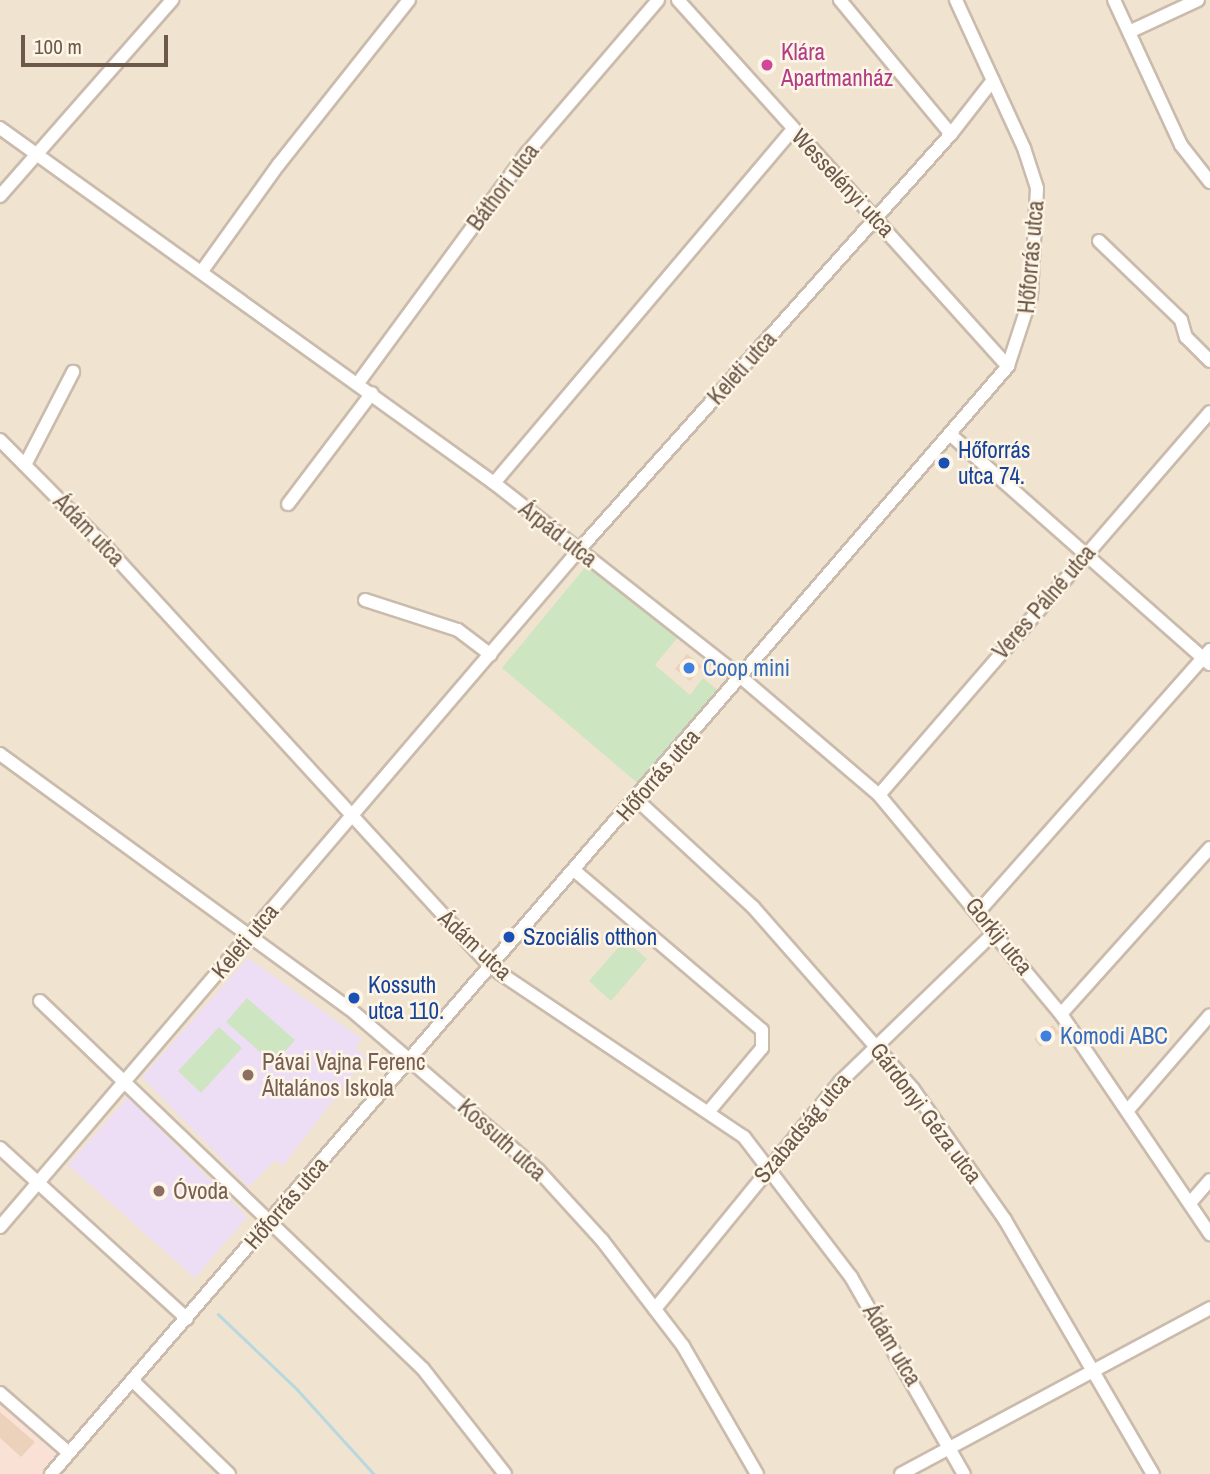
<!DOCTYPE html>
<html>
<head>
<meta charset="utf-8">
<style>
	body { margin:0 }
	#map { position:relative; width:1210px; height:1474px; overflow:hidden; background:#f9f1e1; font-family:"Archivo Narrow",sans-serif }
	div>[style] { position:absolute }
	.residential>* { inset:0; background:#f0e3d0 }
	.commercial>* { inset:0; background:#f9e2d5 }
	.education>* { inset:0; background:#eedef5 }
	.green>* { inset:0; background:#cee5c1 }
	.stream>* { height:2.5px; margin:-1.25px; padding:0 1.25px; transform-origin:1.25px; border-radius:1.25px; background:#b8d8e0 }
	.building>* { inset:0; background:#ecd1bb }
	.roads { filter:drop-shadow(2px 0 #cabbac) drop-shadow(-2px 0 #cabbac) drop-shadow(0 2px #cabbac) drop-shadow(0 -2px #cabbac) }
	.minor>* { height:12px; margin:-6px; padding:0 6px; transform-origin:6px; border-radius:6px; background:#fff }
	.dots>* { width:19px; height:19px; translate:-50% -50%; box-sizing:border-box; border:4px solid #fdf5e6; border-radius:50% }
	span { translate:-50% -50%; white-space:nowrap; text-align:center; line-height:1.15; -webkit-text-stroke:5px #fdf5e6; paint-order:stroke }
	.hotel-label { font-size:23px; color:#b23c85 }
	.left { translate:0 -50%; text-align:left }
	.street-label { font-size:23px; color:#6d594b }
	.transit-label { font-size:23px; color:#164399 }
	.shop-label { font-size:23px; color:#366cbe }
	.education-label { font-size:23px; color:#785e54 }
	.scale { position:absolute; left:21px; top:35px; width:147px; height:32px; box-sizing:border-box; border:4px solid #6d594b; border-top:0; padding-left:9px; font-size:21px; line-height:24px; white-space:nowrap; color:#6d594b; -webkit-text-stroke:5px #fdf5e6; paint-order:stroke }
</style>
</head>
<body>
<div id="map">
	<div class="residential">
		<i style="clip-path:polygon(0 0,1210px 0,1210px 1474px,40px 1474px,58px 1455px,0 1404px)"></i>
	</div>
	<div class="commercial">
		<i style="clip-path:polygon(0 1404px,58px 1456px,40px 1474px,0 1474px)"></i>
	</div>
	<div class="education">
		<i style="clip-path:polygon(248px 958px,362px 1039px,355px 1048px,366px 1057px,283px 1166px,275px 1160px,249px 1187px,142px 1077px)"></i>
		<i style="clip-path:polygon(128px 1097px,247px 1217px,195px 1278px,68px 1165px)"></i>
	</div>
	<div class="green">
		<i style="clip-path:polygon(587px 565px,679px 636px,655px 665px,690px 695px,703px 678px,721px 693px,641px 786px,502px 668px)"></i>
		<i style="clip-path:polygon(625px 940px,647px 959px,611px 1001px,589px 981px)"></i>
		<i style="clip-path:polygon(247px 998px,295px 1040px,274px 1064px,226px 1022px)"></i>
		<i style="clip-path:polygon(219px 1027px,242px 1048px,201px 1093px,178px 1071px)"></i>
	</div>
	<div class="stream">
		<i style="left:218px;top:1314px;width:109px;rotate:43.5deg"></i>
		<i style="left:297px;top:1389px;width:115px;rotate:47.8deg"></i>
	</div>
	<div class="building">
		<i style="clip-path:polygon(687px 654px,702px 666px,690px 681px,675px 669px)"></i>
		<i style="clip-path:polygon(1053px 1025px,1059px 1033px,1040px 1047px,1034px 1039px)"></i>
		<i style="clip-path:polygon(0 1412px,35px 1442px,21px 1457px,0 1438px)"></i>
	</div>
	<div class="roads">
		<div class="minor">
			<i style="left:678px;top:0;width:493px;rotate:48deg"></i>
			<i style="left:840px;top:0;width:174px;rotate:50.4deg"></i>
			<i style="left:1114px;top:0;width:160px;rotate:65.2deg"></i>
			<i style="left:1181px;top:145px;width:47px;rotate:51.9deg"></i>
			<i style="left:1129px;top:32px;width:76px;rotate:-24.9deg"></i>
			<i style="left:0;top:128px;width:608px;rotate:35.7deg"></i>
			<i style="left:494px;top:483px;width:315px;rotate:38.2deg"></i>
			<i style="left:742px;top:678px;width:180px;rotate:40.5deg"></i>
			<i style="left:879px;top:795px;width:285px;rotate:50.3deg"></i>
			<i style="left:1061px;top:1014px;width:266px;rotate:55.9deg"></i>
			<i style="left:0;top:196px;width:261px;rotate:-48.7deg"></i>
			<i style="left:1099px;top:241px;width:114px;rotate:43.9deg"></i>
			<i style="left:1181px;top:320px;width:18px;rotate:74deg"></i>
			<i style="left:1186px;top:337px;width:34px;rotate:45deg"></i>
			<i style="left:202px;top:271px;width:132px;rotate:-54.3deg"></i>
			<i style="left:279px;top:164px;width:209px;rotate:-51.6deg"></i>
			<i style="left:358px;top:383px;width:285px;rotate:-53.7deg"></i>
			<i style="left:527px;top:153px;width:201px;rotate:-49.4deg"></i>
			<i style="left:952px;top:436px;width:344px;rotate:41.5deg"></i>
			<i style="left:0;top:440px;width:152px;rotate:45.3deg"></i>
			<i style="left:107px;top:548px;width:568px;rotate:47.5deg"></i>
			<i style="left:491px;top:967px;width:305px;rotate:33.9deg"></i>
			<i style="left:744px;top:1137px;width:176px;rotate:52.6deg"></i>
			<i style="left:851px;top:1277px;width:227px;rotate:60.2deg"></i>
			<i style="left:25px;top:465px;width:105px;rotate:-62.7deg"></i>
			<i style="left:494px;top:483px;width:463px;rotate:-49.8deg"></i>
			<i style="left:288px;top:504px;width:139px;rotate:-52.9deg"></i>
			<i style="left:365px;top:600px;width:98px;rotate:17.9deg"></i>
			<i style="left:458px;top:630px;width:41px;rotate:37.1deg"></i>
			<i style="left:0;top:754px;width:433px;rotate:36.1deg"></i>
			<i style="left:350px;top:1009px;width:248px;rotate:40.6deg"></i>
			<i style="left:538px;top:1170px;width:95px;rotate:47.6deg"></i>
			<i style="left:602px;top:1240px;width:133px;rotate:52.6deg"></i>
			<i style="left:683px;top:1346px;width:148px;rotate:60deg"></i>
			<i style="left:879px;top:795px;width:506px;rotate:-49.17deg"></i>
			<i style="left:637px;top:800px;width:158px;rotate:42.7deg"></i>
			<i style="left:753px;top:907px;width:242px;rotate:48.7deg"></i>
			<i style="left:913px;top:1089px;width:160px;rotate:54.9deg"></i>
			<i style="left:1005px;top:1220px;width:294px;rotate:59.8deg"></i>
			<i style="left:575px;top:871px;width:245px;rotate:40.4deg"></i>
			<i style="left:762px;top:1030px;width:18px;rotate:90deg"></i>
			<i style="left:762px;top:1048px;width:81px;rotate:130deg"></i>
			<i style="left:980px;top:910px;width:347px;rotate:-48.5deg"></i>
			<i style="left:40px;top:1001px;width:531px;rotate:43.86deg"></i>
			<i style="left:423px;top:1369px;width:133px;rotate:52deg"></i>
			<i style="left:1061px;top:1014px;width:223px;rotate:-48.1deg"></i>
			<i style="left:1128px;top:1110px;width:125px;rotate:-49.2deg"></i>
			<i style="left:0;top:1148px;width:253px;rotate:42.4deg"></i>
			<i style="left:1190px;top:1203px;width:30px;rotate:-49deg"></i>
			<i style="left:0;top:1227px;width:889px;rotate:-49.47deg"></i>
			<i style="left:578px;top:551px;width:559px;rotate:-48.19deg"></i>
			<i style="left:951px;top:134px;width:68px;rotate:-52.1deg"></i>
			<i style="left:655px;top:1309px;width:293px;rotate:-50.8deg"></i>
			<i style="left:840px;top:1082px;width:217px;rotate:-44.1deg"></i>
			<i style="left:132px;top:1380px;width:135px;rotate:44.1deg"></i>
			<i style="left:0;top:1393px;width:91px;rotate:41deg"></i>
			<i style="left:51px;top:1474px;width:1464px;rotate:-49.18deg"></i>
			<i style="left:1008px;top:366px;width:74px;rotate:-71.8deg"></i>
			<i style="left:1031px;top:296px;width:108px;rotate:-86.8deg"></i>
			<i style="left:1037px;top:188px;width:42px;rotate:-108deg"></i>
			<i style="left:1024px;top:148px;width:163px;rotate:-114.7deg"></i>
			<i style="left:901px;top:1474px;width:351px;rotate:-28.2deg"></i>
		</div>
	</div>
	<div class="dots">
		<i style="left:767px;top:65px;background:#d1479c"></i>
		<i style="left:944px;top:463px;background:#1a4fb4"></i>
		<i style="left:689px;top:668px;background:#3f7fe0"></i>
		<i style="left:509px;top:937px;background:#1a4fb4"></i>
		<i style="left:354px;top:998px;background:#1a4fb4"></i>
		<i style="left:1046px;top:1036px;background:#3f7fe0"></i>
		<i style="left:248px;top:1075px;background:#8d6e63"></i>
		<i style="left:159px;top:1191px;background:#8d6e63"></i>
	</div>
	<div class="hotel-label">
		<span class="left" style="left:781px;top:65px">Klára<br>Apartmanház</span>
	</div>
	<div class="street-label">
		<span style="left:843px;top:183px;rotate:47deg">Wesselényi utca</span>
		<span style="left:503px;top:187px;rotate:-53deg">Báthori utca</span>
		<span style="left:1031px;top:257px;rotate:-85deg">Hőforrás utca</span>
		<span style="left:742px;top:368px;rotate:-48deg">Keleti utca</span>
		<span style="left:89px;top:530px;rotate:46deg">Ádám utca</span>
		<span style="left:558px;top:534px;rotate:38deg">Árpád utca</span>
		<span style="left:1044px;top:602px;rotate:-49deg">Veres Pálné utca</span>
		<span style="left:658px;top:775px;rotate:-49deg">Hőforrás utca</span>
		<span style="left:999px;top:936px;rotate:51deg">Gorkij utca</span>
		<span style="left:245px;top:941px;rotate:-50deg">Keleti utca</span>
		<span style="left:475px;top:945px;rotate:43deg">Ádám utca</span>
		<span style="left:926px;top:1113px;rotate:53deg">Gárdonyi Géza utca</span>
		<span style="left:802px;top:1128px;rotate:-50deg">Szabadság utca</span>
		<span style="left:502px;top:1140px;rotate:42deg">Kossuth utca</span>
		<span style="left:286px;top:1203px;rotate:-49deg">Hőforrás utca</span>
		<span style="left:892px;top:1345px;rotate:59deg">Ádám utca</span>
	</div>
	<div class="transit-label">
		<span class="left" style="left:958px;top:463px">Hőforrás<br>utca 74.</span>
		<span class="left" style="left:523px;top:937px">Szociális otthon</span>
		<span class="left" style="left:368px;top:998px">Kossuth<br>utca 110.</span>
	</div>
	<div class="shop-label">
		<span class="left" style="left:703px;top:668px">Coop mini</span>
		<span class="left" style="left:1060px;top:1036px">Komodi ABC</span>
	</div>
	<div class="education-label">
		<span class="left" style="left:262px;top:1075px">Pávai Vajna Ferenc<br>Általános Iskola</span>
		<span class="left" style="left:173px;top:1191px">Óvoda</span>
	</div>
	<div class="scale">100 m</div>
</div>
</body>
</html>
